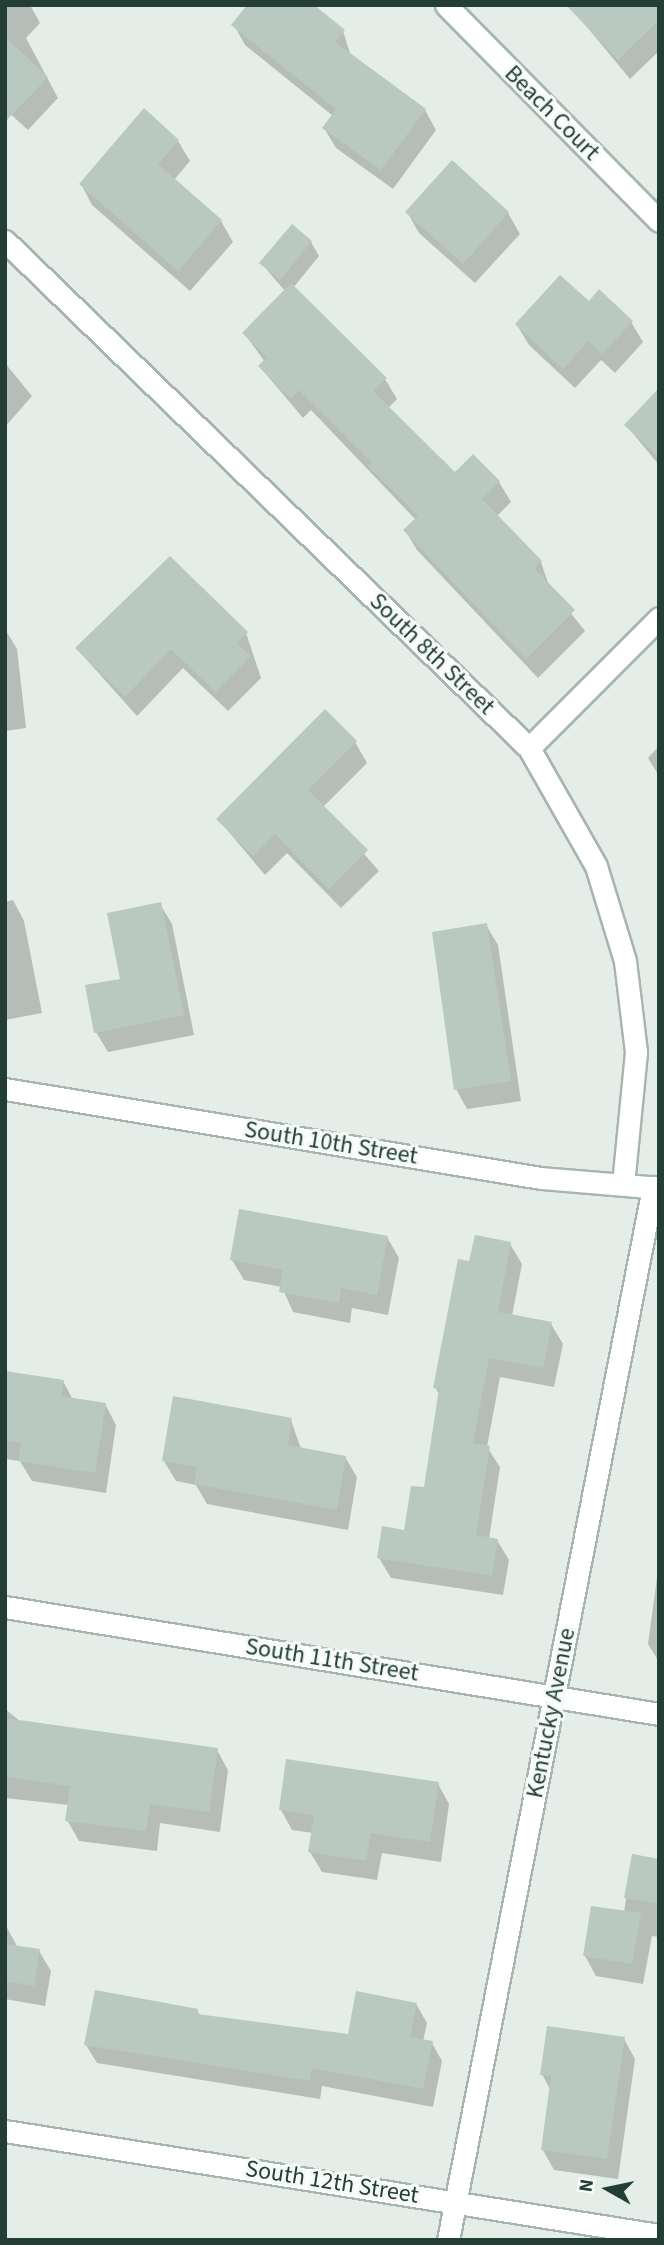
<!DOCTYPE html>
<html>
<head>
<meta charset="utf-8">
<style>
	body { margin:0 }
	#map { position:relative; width:664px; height:2245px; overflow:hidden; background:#e4ede8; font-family:"Source Sans 3",sans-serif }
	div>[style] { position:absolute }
	.shadow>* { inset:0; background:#0003 }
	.building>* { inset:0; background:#b9c8c1 }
	.roads { filter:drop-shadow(2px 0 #a6b5af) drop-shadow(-2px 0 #a6b5af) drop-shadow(0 2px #a6b5af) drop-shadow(0 -2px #a6b5af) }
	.minor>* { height:21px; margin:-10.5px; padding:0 10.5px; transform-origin:10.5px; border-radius:10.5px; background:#fff }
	span { translate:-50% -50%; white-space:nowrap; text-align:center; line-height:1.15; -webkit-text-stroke:6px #f5faf7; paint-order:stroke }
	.street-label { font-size:24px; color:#233f35 }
	.frame { position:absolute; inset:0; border:7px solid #233f35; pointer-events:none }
	.north { position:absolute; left:573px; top:2154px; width:70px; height:70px; -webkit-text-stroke:5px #f5faf7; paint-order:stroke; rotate:279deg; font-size:19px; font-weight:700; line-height:28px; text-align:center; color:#233f35 }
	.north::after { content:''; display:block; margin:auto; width:24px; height:32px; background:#233f35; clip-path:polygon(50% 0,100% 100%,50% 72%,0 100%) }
</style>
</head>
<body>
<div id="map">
	<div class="shadow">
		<i style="clip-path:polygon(5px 5px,30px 5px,40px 23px,26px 38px,58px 98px,28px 130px,5px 109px)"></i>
		<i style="clip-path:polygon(659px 5px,659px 51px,630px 79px,577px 15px)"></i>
		<i style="clip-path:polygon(234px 25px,343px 31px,351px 56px,425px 110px,436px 130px,393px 189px,336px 148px,324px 128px,333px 116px,245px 45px)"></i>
		<i style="clip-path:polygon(178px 141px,190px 161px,174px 180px,221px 221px,233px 242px,190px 291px,92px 205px,81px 184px)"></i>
		<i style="clip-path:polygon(452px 163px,508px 213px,520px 234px,475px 283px,419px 233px,407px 212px)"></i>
		<i style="clip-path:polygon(311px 242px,319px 256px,293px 288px,385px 379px,397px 399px,388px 408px,455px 475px,499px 482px,511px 502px,497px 516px,541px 562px,549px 586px,585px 631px,538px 678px,417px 550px,405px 530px,416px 520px,311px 410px,303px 418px,260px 367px,265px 362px,244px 333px,285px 291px,261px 263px)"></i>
		<i style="clip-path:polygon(589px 303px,631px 322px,643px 342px,615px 373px,601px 360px,575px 388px,529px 345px,517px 325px)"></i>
		<i style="clip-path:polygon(5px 363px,32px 396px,5px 427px)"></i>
		<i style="clip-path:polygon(659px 391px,659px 465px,626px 425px)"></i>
		<i style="clip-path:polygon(5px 629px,17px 649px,26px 728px,5px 731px)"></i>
		<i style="clip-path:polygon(246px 633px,261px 678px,228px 711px,183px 668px,137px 716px,77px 649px)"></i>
		<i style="clip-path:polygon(355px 742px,367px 763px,323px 807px,379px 871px,341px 908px,287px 853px,265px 875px,218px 819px)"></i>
		<i style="clip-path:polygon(659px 746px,659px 776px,648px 758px)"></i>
		<i style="clip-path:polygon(13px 900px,24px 921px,42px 1013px,5px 1020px,5px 902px)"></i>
		<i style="clip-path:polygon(160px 904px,172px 924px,194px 1035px,108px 1052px,96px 1032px)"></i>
		<i style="clip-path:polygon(486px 925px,498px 945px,521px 1101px,467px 1109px,456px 1089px)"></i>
		<i style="clip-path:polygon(387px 1237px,399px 1258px,388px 1315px,352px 1308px,350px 1323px,293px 1312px,282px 1287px,244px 1280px,232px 1260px)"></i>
		<i style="clip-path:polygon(510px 1244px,522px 1264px,512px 1316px,551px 1324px,563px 1344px,554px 1387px,500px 1377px,487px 1447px,500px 1467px,489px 1539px,497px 1540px,509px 1560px,503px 1595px,391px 1578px,379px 1558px,406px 1532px,425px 1489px,440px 1396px,435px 1387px,471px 1263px)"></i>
		<i style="clip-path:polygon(5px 1372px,63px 1381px,73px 1400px,105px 1404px,116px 1425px,106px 1493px,32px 1481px,20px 1461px,5px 1459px)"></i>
		<i style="clip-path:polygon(291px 1420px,301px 1449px,345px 1457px,357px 1477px,348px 1530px,207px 1504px,196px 1485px,176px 1481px,164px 1461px)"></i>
		<i style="clip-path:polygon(659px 1563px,659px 1662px,648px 1644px)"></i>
		<i style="clip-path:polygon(5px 1709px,21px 1722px,217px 1750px,228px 1770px,220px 1832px,160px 1823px,157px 1851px,79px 1841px,67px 1820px,69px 1805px,5px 1798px)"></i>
		<i style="clip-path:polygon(438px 1784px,449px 1804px,441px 1862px,382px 1853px,377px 1880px,322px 1872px,310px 1852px,313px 1833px,292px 1830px,281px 1810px)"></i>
		<i style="clip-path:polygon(633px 1856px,659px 1861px,659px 1937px,652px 1936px,643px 1984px,596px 1976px,585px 1956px,624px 1912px)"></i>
		<i style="clip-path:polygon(5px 1924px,18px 1948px,39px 1951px,51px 1971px,45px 2006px,5px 1999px)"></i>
		<i style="clip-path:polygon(416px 2004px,427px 2023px,423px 2041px,432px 2043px,442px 2061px,433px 2107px,322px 2086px,320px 2099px,97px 2063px,86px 2045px,197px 2011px,201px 2016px,349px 2036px)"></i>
		<i style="clip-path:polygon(624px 2039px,635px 2059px,618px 2179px,554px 2170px,543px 2150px,551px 2091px,542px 2074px)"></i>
	</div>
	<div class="building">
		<i style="clip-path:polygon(247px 5px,314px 5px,345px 30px,335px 42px,426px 109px,381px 170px,322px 128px,336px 109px,231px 25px)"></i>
		<i style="clip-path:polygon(566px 5px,659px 5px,659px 20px,618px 60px)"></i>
		<i style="clip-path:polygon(5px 37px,48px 77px,5px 122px)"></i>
		<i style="clip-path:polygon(144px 108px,179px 140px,158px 164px,222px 220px,178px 271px,79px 184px)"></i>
		<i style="clip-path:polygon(452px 160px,509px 212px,463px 264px,405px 212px)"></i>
		<i style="clip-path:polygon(292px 224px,312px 241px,280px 280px,259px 263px)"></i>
		<i style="clip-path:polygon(560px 275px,589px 301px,599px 289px,633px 321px,602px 354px,588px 341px,563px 369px,515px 324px)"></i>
		<i style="clip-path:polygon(291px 283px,387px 378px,373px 391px,455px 472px,473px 454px,500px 481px,482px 499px,542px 561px,534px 568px,575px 610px,526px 659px,403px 530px,418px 516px,368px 466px,372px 463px,299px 390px,291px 399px,258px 366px,267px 357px,242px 333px)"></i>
		<i style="clip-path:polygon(659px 388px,659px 457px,624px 425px)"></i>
		<i style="clip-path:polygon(170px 556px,248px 632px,237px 643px,251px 656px,215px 692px,171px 649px,125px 697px,75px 648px)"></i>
		<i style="clip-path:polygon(325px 709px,357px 741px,308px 790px,368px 850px,329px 889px,275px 834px,253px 856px,216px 819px)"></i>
		<i style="clip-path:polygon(161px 902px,184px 1015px,94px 1033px,85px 985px,120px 979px,107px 913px)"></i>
		<i style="clip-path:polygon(487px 923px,511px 1081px,454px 1090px,432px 932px)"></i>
		<i style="clip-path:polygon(239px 1209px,388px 1236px,377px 1295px,341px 1288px,339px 1303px,279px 1292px,283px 1270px,230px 1260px)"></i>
		<i style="clip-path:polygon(475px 1235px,511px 1242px,498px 1312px,552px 1322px,543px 1368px,489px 1358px,473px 1443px,490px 1446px,476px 1535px,498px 1539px,492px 1576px,377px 1558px,382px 1526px,404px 1530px,411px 1486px,424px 1487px,439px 1389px,433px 1388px,458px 1259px,469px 1261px)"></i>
		<i style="clip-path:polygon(5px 1371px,64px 1380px,61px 1396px,106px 1403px,95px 1473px,18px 1461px,21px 1443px,5px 1441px)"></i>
		<i style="clip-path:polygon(173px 1396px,292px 1418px,288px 1445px,346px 1456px,337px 1510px,194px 1484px,197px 1467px,162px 1461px)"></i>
		<i style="clip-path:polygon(5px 1718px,218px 1748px,209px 1812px,150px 1804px,146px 1831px,65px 1821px,70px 1786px,5px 1777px)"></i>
		<i style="clip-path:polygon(286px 1759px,439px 1782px,430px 1842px,371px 1833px,366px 1861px,308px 1852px,314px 1815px,279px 1810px)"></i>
		<i style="clip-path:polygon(632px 1854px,659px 1859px,659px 1904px,624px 1898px)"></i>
		<i style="clip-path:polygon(591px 1906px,641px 1913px,632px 1964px,583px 1956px)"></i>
		<i style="clip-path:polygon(5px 1944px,40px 1949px,34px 1986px,5px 1981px)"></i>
		<i style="clip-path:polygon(95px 1990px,198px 2009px,197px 2014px,348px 2034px,356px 1991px,417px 2003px,410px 2037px,433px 2041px,423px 2089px,312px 2068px,310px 2081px,84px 2045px)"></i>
		<i style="clip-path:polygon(547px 2026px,625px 2037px,607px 2159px,541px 2150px,551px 2076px,540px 2075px)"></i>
	</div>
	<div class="roads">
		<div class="minor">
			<i style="left:446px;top:5px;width:303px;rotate:45.4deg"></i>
			<i style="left:5px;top:241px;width:729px;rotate:44.06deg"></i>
			<i style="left:529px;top:748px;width:136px;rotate:60.4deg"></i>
			<i style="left:596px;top:866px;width:99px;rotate:73deg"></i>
			<i style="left:625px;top:961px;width:92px;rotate:83.1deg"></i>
			<i style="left:636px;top:1052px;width:133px;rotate:95.6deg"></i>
			<i style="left:529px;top:748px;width:184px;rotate:-45deg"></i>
			<i style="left:5px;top:1089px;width:543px;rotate:9.43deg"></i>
			<i style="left:541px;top:1178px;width:118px;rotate:4.8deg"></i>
			<i style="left:5px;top:1607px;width:663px;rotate:9.29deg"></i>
			<i style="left:5px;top:2131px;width:662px;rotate:9.04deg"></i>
			<i style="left:448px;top:2240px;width:1073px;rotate:-78.98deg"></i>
		</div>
	</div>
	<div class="street-label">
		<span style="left:552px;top:113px;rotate:45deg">Beach Court</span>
		<span style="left:432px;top:654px;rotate:44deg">South 8th Street</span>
		<span style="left:331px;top:1143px;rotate:9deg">South 10th Street</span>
		<span style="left:332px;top:1660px;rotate:9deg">South 11th Street</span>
		<span style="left:551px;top:1713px;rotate:-79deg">Kentucky Avenue</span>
		<span style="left:332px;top:2182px;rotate:9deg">South 12th Street</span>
	</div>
	<div class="frame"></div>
	<div class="north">N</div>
</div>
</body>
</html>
